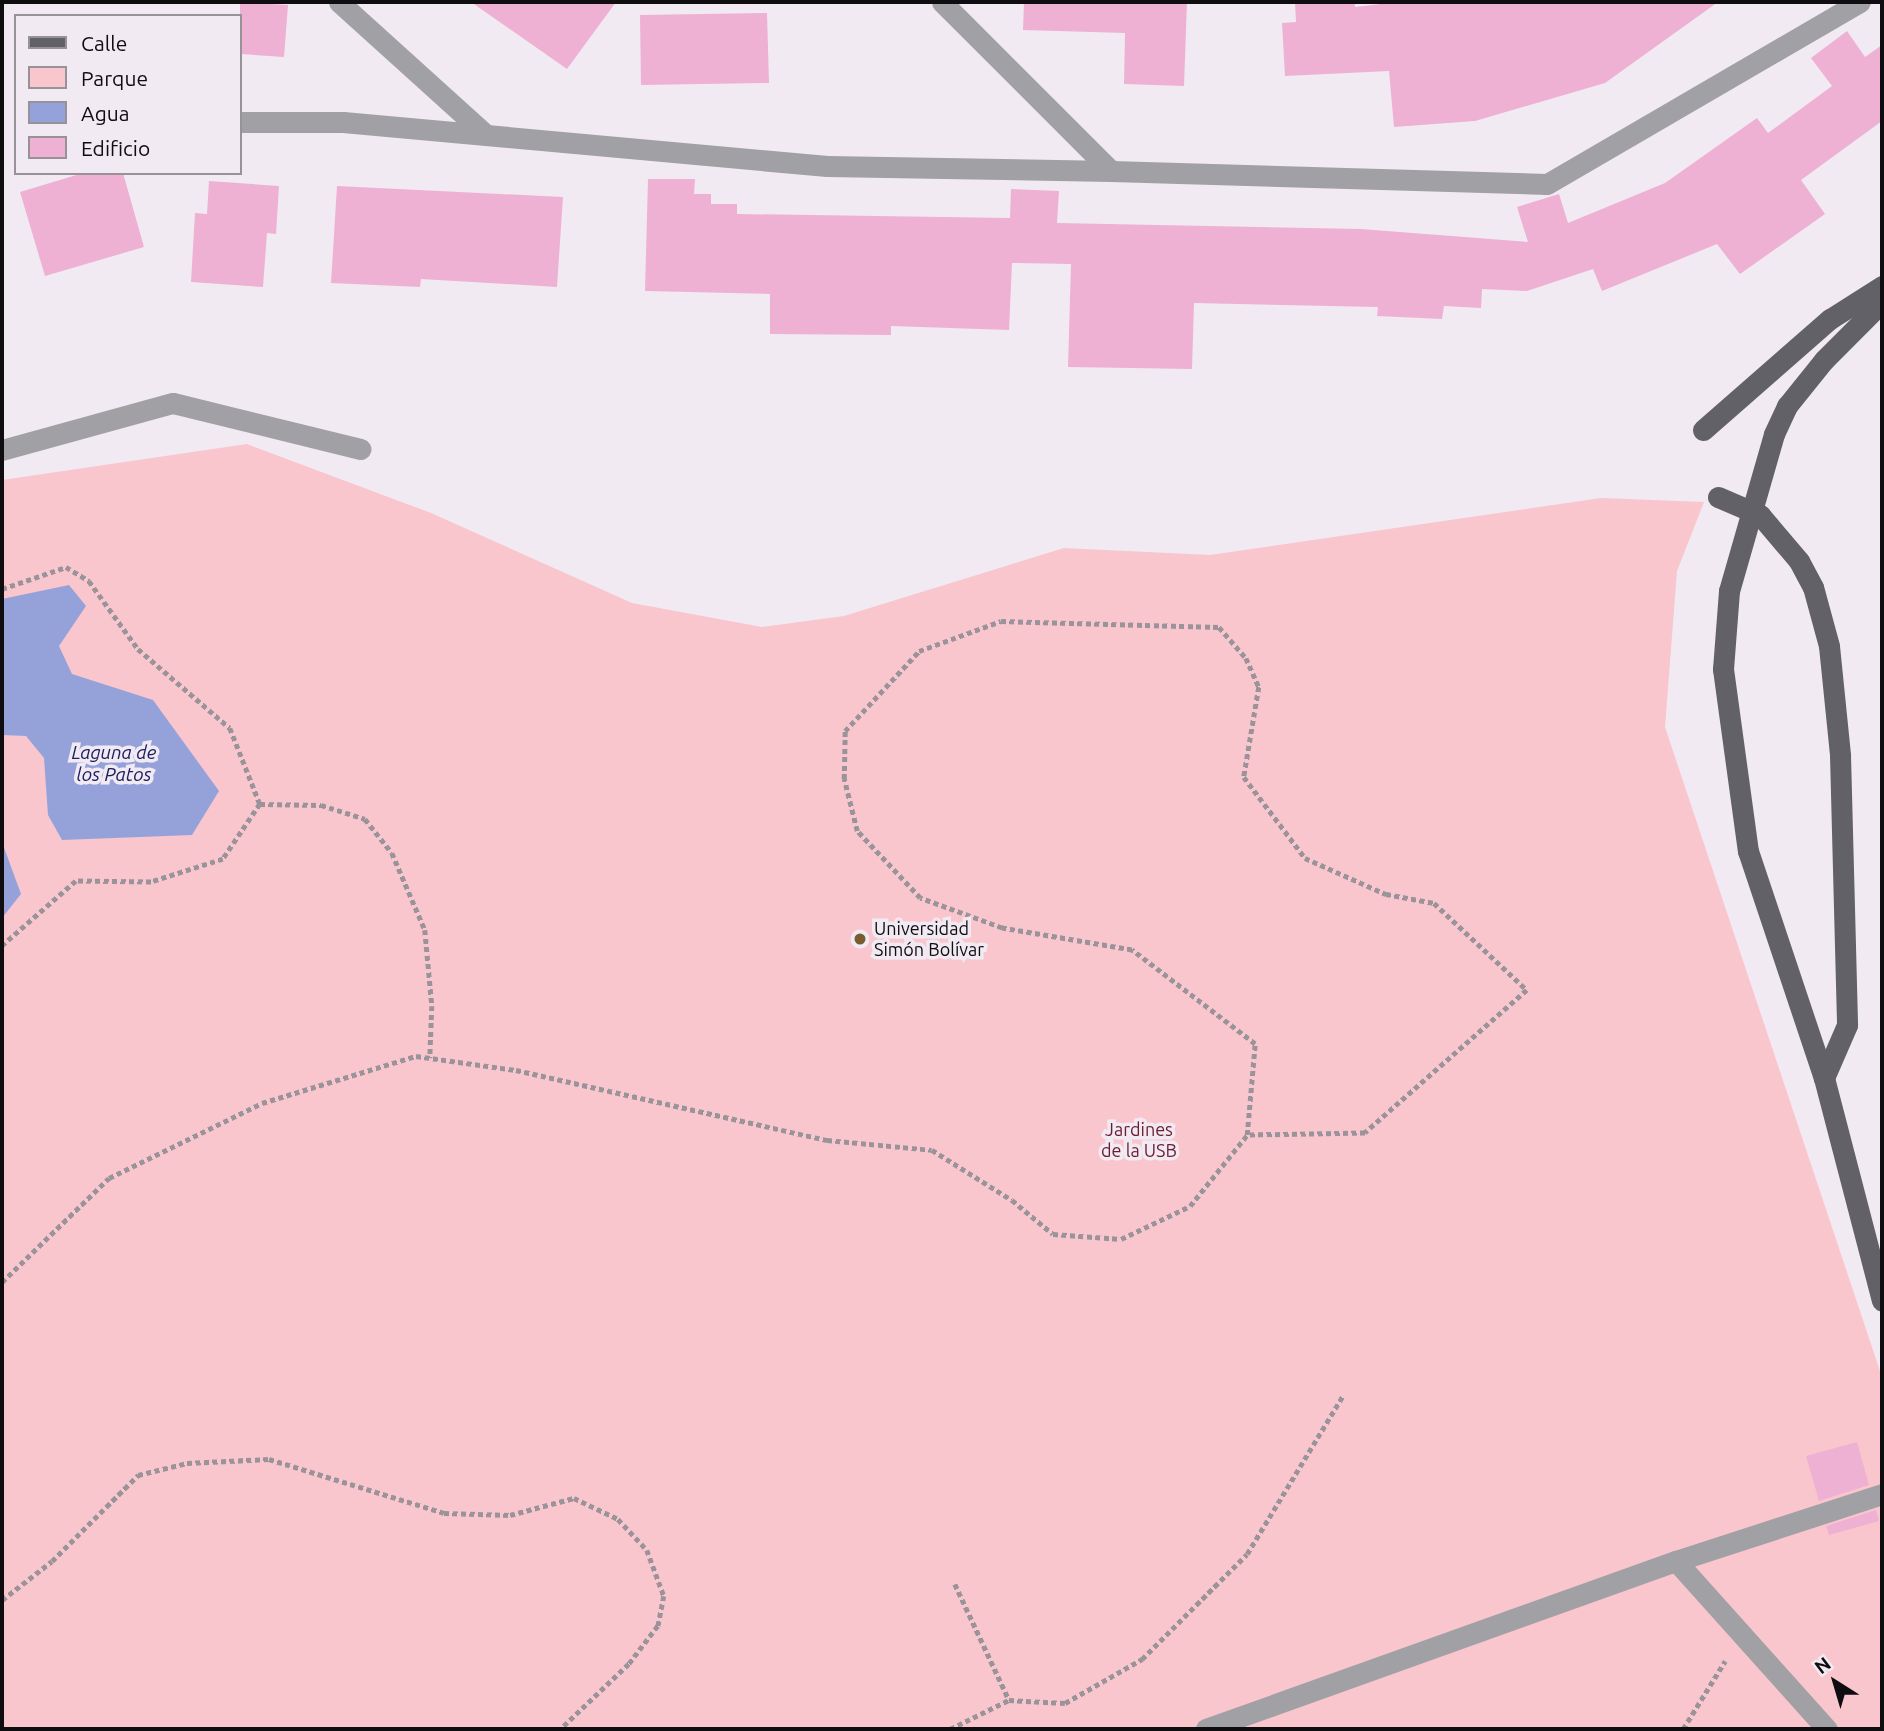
<!DOCTYPE html>
<html>
<head>
<meta charset="utf-8">
<style>
	body { margin:0 }
	#map { position:relative; width:1884px; height:1731px; overflow:hidden; background:#f1eaf2; font-family:Ubuntu,sans-serif }
	div>[style] { position:absolute }
	.green>* { inset:0; background:#f9c6cd }
	.water>* { inset:0; background:#95a2da }
	.building>* { inset:0; background:#eeb1d3 }
	.path>* { height:4.5px; margin-top:-2.25px; transform-origin:0; background:repeating-linear-gradient(90deg,#9a949a 0 5px,transparent 0 8.5px) }
	.service>* { height:21px; margin:-10.5px; padding:0 10.5px; transform-origin:10.5px; border-radius:10.5px; background:#a1a0a4 }
	.minor>* { height:21px; margin:-10.5px; padding:0 10.5px; transform-origin:10.5px; border-radius:10.5px; background:#a1a0a4 }
	.primary>* { height:21px; margin:-10.5px; padding:0 10.5px; transform-origin:10.5px; border-radius:10.5px; background:#626167 }
	.primary-bridge>* { height:21px; margin:-10.5px; padding:0 10.5px; transform-origin:10.5px; border-radius:10.5px; background:#626167 }
	.dots>* { width:19px; height:19px; translate:-50% -50%; box-sizing:border-box; border:4px solid #f1eaf2; border-radius:50% }
	span { translate:-50% -50%; white-space:nowrap; text-align:center; line-height:1.15; -webkit-text-stroke:7px #f1eaf2; paint-order:stroke }
	.poi-label { font-size:18px; color:#100d10 }
	.left { translate:0 -50%; text-align:left }
	.park-label { font-size:18px; color:#6c1c32 }
	.water-label { font-size:19px; color:#1c2062; font-style:italic }
	.frame { position:absolute; inset:0; border:4px solid #100d10; pointer-events:none }
	.legend { position:absolute; left:14px; top:14px; width:228px; height:161px; box-sizing:border-box; background:#f1eaf2; border:2px solid #979298; margin:0; padding:9px 12px; list-style:none; font-size:21px; color:#100d10 }
	.legend li { display:flex; align-items:center; gap:14px; height:35px }
	.legend b { width:35px; border:2px solid #979298 }
	.north { position:absolute; left:1800px; top:1647px; width:70px; height:70px; -webkit-text-stroke:5px #f1eaf2; paint-order:stroke; rotate:323deg; font-size:19px; font-weight:700; line-height:28px; text-align:center; color:#100d10 }
	.north::after { content:''; display:block; margin:auto; width:24px; height:32px; background:#100d10; clip-path:polygon(50% 0,100% 100%,50% 72%,0 100%) }
</style>
</head>
<body>
<div id="map">
	<div class="green">
		<i style="clip-path:polygon(247px 444px,431px 513px,632px 603px,762px 627px,844px 616px,1064px 548px,1210px 555px,1601px 498px,1704px 502px,1677px 571px,1665px 727px,1882px 1377px,1882px 1729px,2px 1729px,2px 480px)"></i>
	</div>
	<div class="water">
		<i style="clip-path:polygon(69px 585px,86px 606px,59px 646px,72px 674px,153px 700px,219px 791px,192px 835px,62px 840px,48px 815px,44px 758px,26px 736px,2px 735px,2px 599px)"></i>
		<i style="clip-path:polygon(2px 842px,21px 894px,2px 918px)"></i>
	</div>
	<div class="building">
		<i style="clip-path:polygon(240px 2px,288px 5px,284px 57px,240px 54px)"></i>
		<i style="clip-path:polygon(471px 2px,616px 2px,567px 69px)"></i>
		<i style="clip-path:polygon(1024px 2px,1187px 2px,1184px 86px,1124px 84px,1125px 33px,1023px 30px)"></i>
		<i style="clip-path:polygon(1295px 2px,1355px 2px,1355px 7px,1398px 2px,1718px 2px,1605px 83px,1475px 121px,1394px 127px,1389px 71px,1285px 76px,1282px 23px,1296px 22px)"></i>
		<i style="clip-path:polygon(767px 13px,769px 83px,641px 85px,640px 15px)"></i>
		<i style="clip-path:polygon(1847px 31px,1865px 57px,1882px 45px,1882px 121px,1801px 180px,1825px 214px,1740px 274px,1717px 244px,1602px 291px,1593px 269px,1527px 291px,1482px 289px,1481px 308px,1444px 306px,1442px 319px,1377px 316px,1378px 307px,1194px 303px,1192px 369px,1068px 367px,1071px 264px,1012px 263px,1009px 330px,891px 326px,891px 335px,770px 334px,770px 294px,645px 291px,648px 179px,695px 179px,694px 194px,711px 194px,711px 204px,737px 204px,737px 214px,1010px 218px,1011px 189px,1059px 191px,1057px 223px,1361px 229px,1528px 242px,1517px 207px,1559px 194px,1568px 223px,1665px 183px,1757px 118px,1768px 133px,1832px 86px,1811px 58px)"></i>
		<i style="clip-path:polygon(83px 173px,123px 173px,144px 247px,45px 276px,20px 192px)"></i>
		<i style="clip-path:polygon(209px 181px,279px 186px,276px 234px,267px 233px,263px 287px,191px 282px,195px 213px,207px 214px)"></i>
		<i style="clip-path:polygon(337px 186px,563px 197px,557px 287px,421px 279px,420px 287px,331px 283px)"></i>
		<i style="clip-path:polygon(1857px 1442px,1869px 1485px,1819px 1501px,1806px 1456px)"></i>
		<i style="clip-path:polygon(1876px 1510px,1879px 1521px,1829px 1535px,1826px 1526px)"></i>
	</div>
	<div class="path">
		<i style="left:2px;top:589px;width:68px;rotate:-19deg"></i>
		<i style="left:66px;top:567px;width:27px;rotate:31deg"></i>
		<i style="left:89px;top:581px;width:84px;rotate:54.2deg"></i>
		<i style="left:138px;top:649px;width:121px;rotate:40.7deg"></i>
		<i style="left:230px;top:728px;width:82px;rotate:68.5deg"></i>
		<i style="left:260px;top:804px;width:66px;rotate:123.9deg"></i>
		<i style="left:223px;top:859px;width:76px;rotate:162.3deg"></i>
		<i style="left:151px;top:882px;width:75px;rotate:-179.2deg"></i>
		<i style="left:76px;top:881px;width:98px;rotate:138.7deg"></i>
		<i style="left:260px;top:804px;width:61px;rotate:0.9deg"></i>
		<i style="left:321px;top:805px;width:46px;rotate:17.7deg"></i>
		<i style="left:365px;top:819px;width:43px;rotate:51.5deg"></i>
		<i style="left:392px;top:853px;width:84px;rotate:66.8deg"></i>
		<i style="left:425px;top:930px;width:76px;rotate:84.7deg"></i>
		<i style="left:432px;top:1006px;width:52px;rotate:92.2deg"></i>
		<i style="left:2px;top:1282px;width:149px;rotate:-44.2deg"></i>
		<i style="left:109px;top:1178px;width:170px;rotate:-26.1deg"></i>
		<i style="left:262px;top:1103px;width:161px;rotate:-17deg"></i>
		<i style="left:416px;top:1056px;width:101px;rotate:8deg"></i>
		<i style="left:516px;top:1070px;width:319px;rotate:12.7deg"></i>
		<i style="left:827px;top:1140px;width:105px;rotate:5.4deg"></i>
		<i style="left:932px;top:1150px;width:94px;rotate:32deg"></i>
		<i style="left:1012px;top:1200px;width:53px;rotate:39.7deg"></i>
		<i style="left:1053px;top:1234px;width:68px;rotate:4.2deg"></i>
		<i style="left:1121px;top:1239px;width:76px;rotate:-25.6deg"></i>
		<i style="left:1190px;top:1206px;width:91px;rotate:-51.2deg"></i>
		<i style="left:1247px;top:1135px;width:91px;rotate:-85deg"></i>
		<i style="left:1255px;top:1044px;width:155px;rotate:-142.6deg"></i>
		<i style="left:1132px;top:950px;width:132px;rotate:-170.4deg"></i>
		<i style="left:1002px;top:928px;width:87px;rotate:-159.9deg"></i>
		<i style="left:920px;top:898px;width:92px;rotate:-133.2deg"></i>
		<i style="left:857px;top:831px;width:54px;rotate:-104deg"></i>
		<i style="left:844px;top:779px;width:48px;rotate:-88.8deg"></i>
		<i style="left:845px;top:731px;width:109px;rotate:-47.2deg"></i>
		<i style="left:919px;top:651px;width:87px;rotate:-20.1deg"></i>
		<i style="left:1001px;top:621px;width:218px;rotate:1.6deg"></i>
		<i style="left:1219px;top:627px;width:41px;rotate:48.9deg"></i>
		<i style="left:1246px;top:658px;width:32px;rotate:66deg"></i>
		<i style="left:1259px;top:687px;width:91px;rotate:99.5deg"></i>
		<i style="left:1244px;top:777px;width:101px;rotate:53deg"></i>
		<i style="left:1305px;top:858px;width:89px;rotate:24deg"></i>
		<i style="left:1386px;top:894px;width:49px;rotate:10.6deg"></i>
		<i style="left:1434px;top:903px;width:127px;rotate:43.1deg"></i>
		<i style="left:1527px;top:990px;width:216px;rotate:138.6deg"></i>
		<i style="left:1365px;top:1133px;width:118px;rotate:179deg"></i>
		<i style="left:955px;top:1584px;width:128px;rotate:65deg"></i>
		<i style="left:2px;top:1600px;width:63px;rotate:-38deg"></i>
		<i style="left:52px;top:1561px;width:122px;rotate:-45deg"></i>
		<i style="left:138px;top:1475px;width:50px;rotate:-13.8deg"></i>
		<i style="left:187px;top:1463px;width:82px;rotate:-2.8deg"></i>
		<i style="left:269px;top:1459px;width:183px;rotate:17.1deg"></i>
		<i style="left:444px;top:1513px;width:66px;rotate:1.7deg"></i>
		<i style="left:510px;top:1515px;width:66px;rotate:-14.9deg"></i>
		<i style="left:574px;top:1498px;width:49px;rotate:25.5deg"></i>
		<i style="left:618px;top:1519px;width:42px;rotate:46.9deg"></i>
		<i style="left:647px;top:1550px;width:49px;rotate:69.7deg"></i>
		<i style="left:664px;top:1596px;width:31px;rotate:101deg"></i>
		<i style="left:658px;top:1626px;width:48px;rotate:127.3deg"></i>
		<i style="left:629px;top:1664px;width:94px;rotate:136.3deg"></i>
		<i style="left:950px;top:1729px;width:66px;rotate:-26.2deg"></i>
		<i style="left:1009px;top:1700px;width:56px;rotate:3.1deg"></i>
		<i style="left:1065px;top:1703px;width:89px;rotate:-29.7deg"></i>
		<i style="left:1142px;top:1659px;width:148px;rotate:-45deg"></i>
		<i style="left:1247px;top:1554px;width:184px;rotate:-58.8deg"></i>
		<i style="left:1683px;top:1729px;width:80px;rotate:-58.3deg"></i>
	</div>
	<div class="service">
		<i style="left:2px;top:450px;width:177px;rotate:-15.4deg"></i>
		<i style="left:173px;top:403px;width:193px;rotate:13.8deg"></i>
		<i style="left:1676px;top:1561px;width:226px;rotate:48.1deg"></i>
		<i style="left:1206px;top:1729px;width:499px;rotate:-19.7deg"></i>
		<i style="left:1676px;top:1561px;width:217px;rotate:-18deg"></i>
	</div>
	<div class="minor">
		<i style="left:339px;top:2px;width:198px;rotate:42.1deg"></i>
		<i style="left:942px;top:2px;width:239px;rotate:45deg"></i>
		<i style="left:1111px;top:171px;width:436px;rotate:1.7deg"></i>
		<i style="left:1547px;top:184px;width:362px;rotate:-30.2deg"></i>
		<i style="left:240px;top:122px;width:103px"></i>
		<i style="left:343px;top:122px;width:486px;rotate:5.2deg"></i>
		<i style="left:827px;top:166px;width:284px;rotate:1deg"></i>
	</div>
	<div class="primary">
		<i style="left:1703px;top:430px;width:169px;rotate:-41.2deg"></i>
		<i style="left:1830px;top:319px;width:62px;rotate:-32.4deg"></i>
		<i style="left:1774px;top:434px;width:31px;rotate:-65deg"></i>
		<i style="left:1787px;top:406px;width:59px;rotate:-51.2deg"></i>
		<i style="left:1824px;top:360px;width:82px;rotate:-45deg"></i>
		<i style="left:1718px;top:497px;width:46px;rotate:23.2deg"></i>
		<i style="left:1760px;top:515px;width:60px;rotate:49.7deg"></i>
		<i style="left:1799px;top:561px;width:30px;rotate:62deg"></i>
		<i style="left:1813px;top:587px;width:61px;rotate:74.8deg"></i>
		<i style="left:1829px;top:646px;width:110px;rotate:84.2deg"></i>
		<i style="left:1840px;top:755px;width:270px;rotate:88.5deg"></i>
		<i style="left:1847px;top:1025px;width:58px;rotate:113.5deg"></i>
		<i style="left:1729px;top:591px;width:78px;rotate:94.4deg"></i>
		<i style="left:1723px;top:669px;width:184px;rotate:82.2deg"></i>
		<i style="left:1748px;top:851px;width:239px;rotate:71.5deg"></i>
		<i style="left:1824px;top:1078px;width:230px;rotate:75.4deg"></i>
	</div>
	<div class="primary-bridge">
		<i style="left:1729px;top:591px;width:163px;rotate:-74deg"></i>
	</div>
	<div class="dots">
		<i style="left:860px;top:939px;background:#785d2f"></i>
	</div>
	<div class="poi-label">
		<span class="left" style="left:874px;top:939px">Universidad<br>Simón Bolívar</span>
	</div>
	<div class="park-label">
		<span style="left:1139px;top:1140px">Jardines<br>de la USB</span>
	</div>
	<div class="water-label">
		<span style="left:114px;top:764px">Laguna de<br>los Patos</span>
	</div>
	<div class="frame"></div>
	<ul class="legend">
	<li><b style="height:9px;background:#626167"></b>Calle</li>
	<li><b style="height:19px;background:#f9c6cd"></b>Parque</li>
	<li><b style="height:19px;background:#95a2da"></b>Agua</li>
	<li><b style="height:19px;background:#eeb1d3"></b>Edificio</li>
	</ul>
	<div class="north">N</div>
</div>
</body>
</html>
